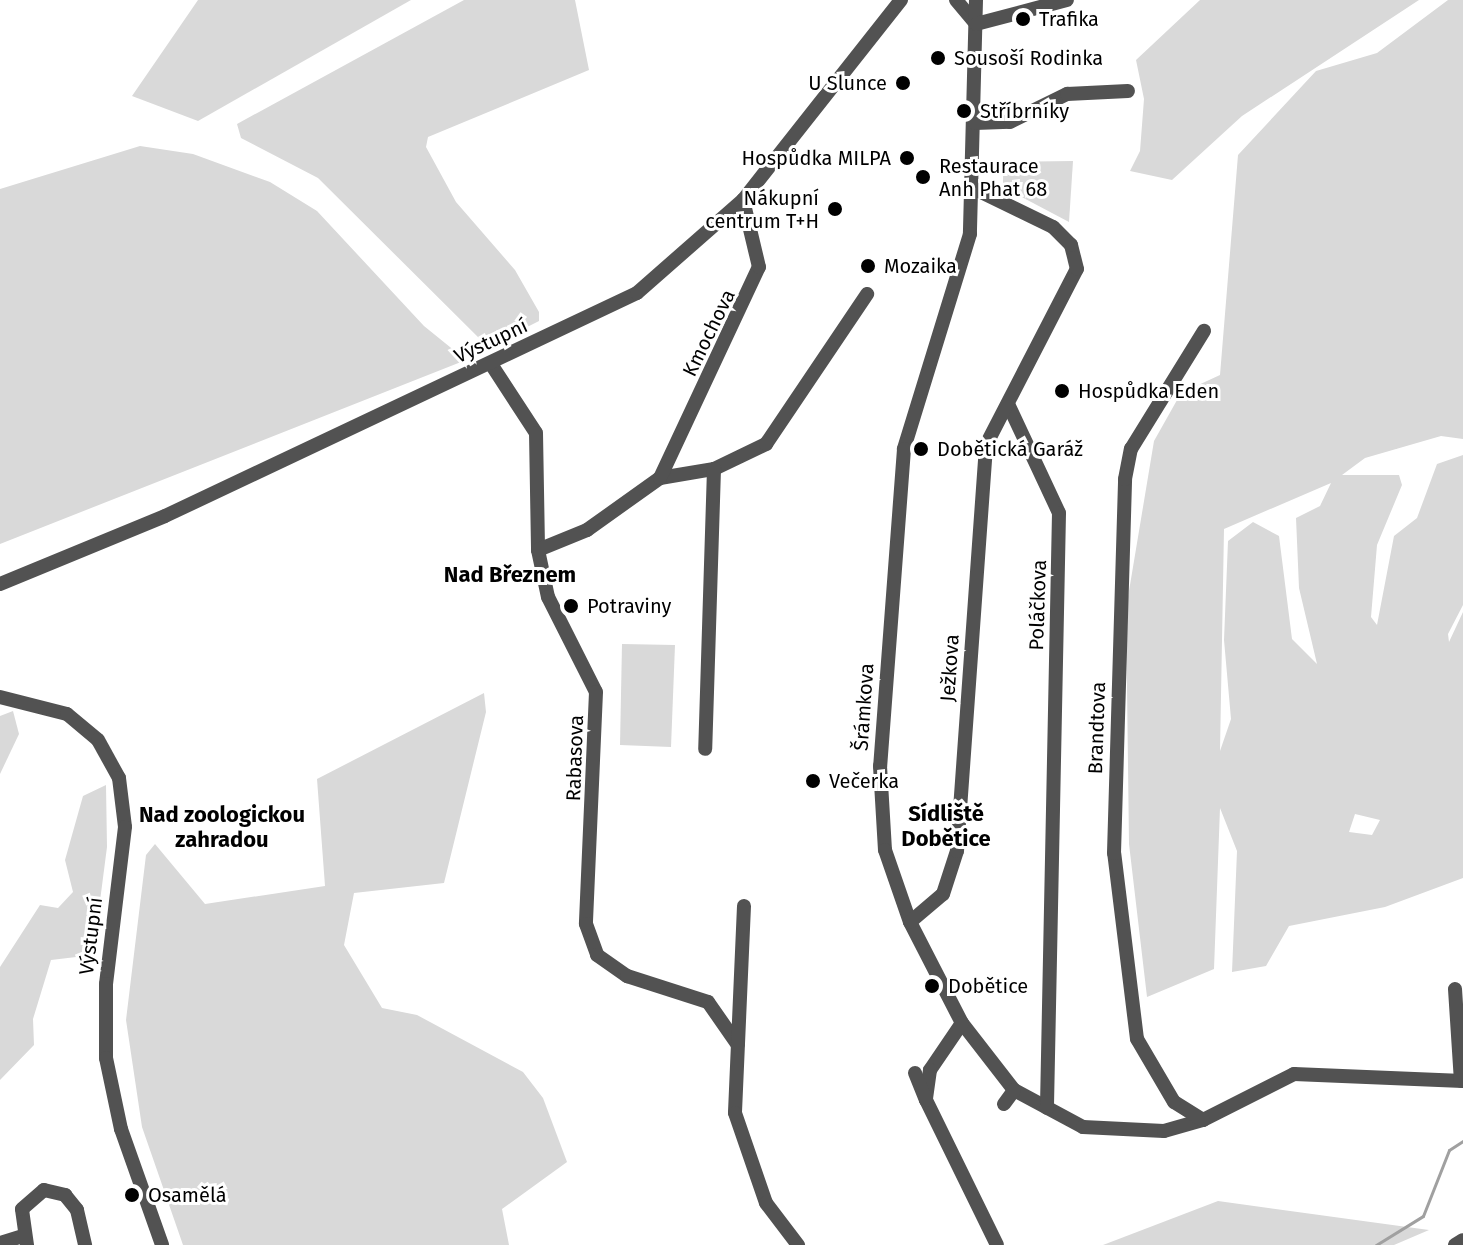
<!DOCTYPE html>
<html>
<head>
<meta charset="utf-8">
<style>
	body { margin:0 }
	#map { position:relative; width:1463px; height:1245px; overflow:hidden; background:#fff; font-family:"Fira Sans",sans-serif }
	div>[style] { position:absolute }
	.green>* { inset:0; background:#d9d9d9 }
	.stream>* { height:3px; margin:-1.5px; padding:0 1.5px; transform-origin:1.5px; border-radius:1.5px; background:#a0a0a0 }
	.minor>* { height:14px; margin:-7px; padding:0 7px; transform-origin:7px; border-radius:7px; background:#525252 }
	.dots>* { width:22px; height:22px; translate:-50% -50%; box-sizing:border-box; border:4px solid #fff; border-radius:50% }
	span { translate:-50% -50%; white-space:nowrap; text-align:center; line-height:1.15; -webkit-text-stroke:6px #fff; paint-order:stroke }
	.poi-label { font-size:20px; color:#000 }
	.left { translate:0 -50%; text-align:left }
	.right { translate:-100% -50%; text-align:right }
	.street-label { font-size:20px; color:#000 }
	.neighbourhood-label { font-size:22px; color:#000; font-weight:700 }
</style>
</head>
<body>
<div id="map">
	<div class="green">
		<i style="clip-path:polygon(198px 0,411px 0,198px 121px,132px 96px)"></i>
		<i style="clip-path:polygon(464px 0,575px 0,589px 70px,428px 137px,426px 147px,456px 202px,515px 270px,539px 312px,539px 321px,488px 347px,318px 178px,241px 138px,237px 124px)"></i>
		<i style="clip-path:polygon(1200px 0,1419px 0,1242px 116px,1172px 180px,1130px 171px,1140px 151px,1144px 99px,1136px 60px)"></i>
		<i style="clip-path:polygon(evenodd,1448px 0,1463px 0,1463px 439px,1441px 436px,1365px 458px,1342px 475px,1399px 475px,1402px 485px,1377px 545px,1371px 617px,1377px 625px,1394px 536px,1417px 518px,1437px 464px,1463px 455px,1463px 605px,1448px 634px,1449px 642px,1463px 612px,1463px 878px,1385px 907px,1289px 926px,1266px 966px,1232px 972px,1237px 851px,1220px 808px,1214px 969px,1147px 997px,1129px 844px,1126px 609px,1154px 441px,1181px 393px,1220px 375px,1238px 155px,1316px 71px,1377px 53px,1448px 0,1331px 483px,1320px 506px,1296px 518px,1299px 588px,1317px 664px,1292px 639px,1279px 536px,1253px 522px,1228px 541px,1224px 640px,1231px 719px,1220px 751px,1224px 529px,1331px 483px,1448px 0,1355px 814px,1380px 820px,1372px 835px,1349px 832px,1355px 814px)"></i>
		<i style="clip-path:polygon(140px 146px,193px 154px,270px 182px,317px 211px,424px 326px,466px 360px,0 544px,0 189px)"></i>
		<i style="clip-path:polygon(1073px 161px,1069px 222px,1003px 187px,1003px 162px)"></i>
		<i style="clip-path:polygon(622px 644px,675px 645px,671px 747px,620px 745px)"></i>
		<i style="clip-path:polygon(484px 693px,486px 712px,444px 883px,354px 893px,344px 945px,382px 1008px,417px 1015px,523px 1072px,543px 1098px,567px 1162px,502px 1209px,509px 1245px,183px 1245px,142px 1127px,126px 1020px,146px 855px,155px 844px,205px 904px,325px 886px,317px 779px)"></i>
		<i style="clip-path:polygon(13px 711px,19px 734px,0 774px,0 716px)"></i>
		<i style="clip-path:polygon(106px 785px,107px 847px,93px 955px,51px 960px,33px 1019px,34px 1045px,0 1080px,0 967px,40px 905px,58px 908px,73px 892px,65px 860px,83px 796px)"></i>
		<i style="clip-path:polygon(1218px 1201px,1429px 1230px,1394px 1245px,1103px 1245px)"></i>
	</div>
	<div class="stream">
		<i style="left:1376px;top:1245px;width:55px;rotate:-31.7deg"></i>
		<i style="left:1423px;top:1216px;width:71px;rotate:-68.5deg"></i>
		<i style="left:1449px;top:1150px;width:17px;rotate:-33deg"></i>
	</div>
	<div class="minor">
		<i style="left:956px;top:0;width:31px;rotate:50deg"></i>
		<i style="left:976px;top:0;width:234px;rotate:91.5deg"></i>
		<i style="left:970px;top:234px;width:225px;rotate:107.1deg"></i>
		<i style="left:904px;top:449px;width:318px;rotate:94.3deg"></i>
		<i style="left:880px;top:766px;width:84px;rotate:86.6deg"></i>
		<i style="left:885px;top:850px;width:76px;rotate:70.9deg"></i>
		<i style="left:910px;top:922px;width:114px;rotate:62.8deg"></i>
		<i style="left:962px;top:1023px;width:85px;rotate:52.2deg"></i>
		<i style="left:1014px;top:1090px;width:78px;rotate:28.2deg"></i>
		<i style="left:1083px;top:1127px;width:81px;rotate:2.8deg"></i>
		<i style="left:1164px;top:1131px;width:41px;rotate:-15.8deg"></i>
		<i style="left:1203px;top:1120px;width:102px;rotate:-26.8deg"></i>
		<i style="left:1294px;top:1074px;width:169px;rotate:2.4deg"></i>
		<i style="left:976px;top:24px;width:94px;rotate:-14.8deg"></i>
		<i style="left:975px;top:123px;width:35px;rotate:-2deg"></i>
		<i style="left:1010px;top:122px;width:64px;rotate:-26.2deg"></i>
		<i style="left:1067px;top:94px;width:61px;rotate:-2.8deg"></i>
		<i style="left:491px;top:364px;width:82px;rotate:56.9deg"></i>
		<i style="left:536px;top:433px;width:117px;rotate:89deg"></i>
		<i style="left:538px;top:550px;width:48px;rotate:78deg"></i>
		<i style="left:548px;top:597px;width:106px;rotate:63.2deg"></i>
		<i style="left:596px;top:692px;width:232px;rotate:92.5deg"></i>
		<i style="left:586px;top:924px;width:33px;rotate:70deg"></i>
		<i style="left:597px;top:955px;width:37px;rotate:35deg"></i>
		<i style="left:627px;top:976px;width:85px;rotate:17.8deg"></i>
		<i style="left:708px;top:1002px;width:52px;rotate:55.1deg"></i>
		<i style="left:1008px;top:404px;width:120px;rotate:64.9deg"></i>
		<i style="left:1059px;top:513px;width:595px;rotate:91.16deg"></i>
		<i style="left:714px;top:469px;width:58px;rotate:-25.7deg"></i>
		<i style="left:766px;top:444px;width:181px;rotate:-56deg"></i>
		<i style="left:660px;top:478px;width:55px;rotate:-9.5deg"></i>
		<i style="left:714px;top:469px;width:280px;rotate:91.8deg"></i>
		<i style="left:538px;top:550px;width:53px;rotate:-22.2deg"></i>
		<i style="left:587px;top:530px;width:90px;rotate:-35.5deg"></i>
		<i style="left:660px;top:478px;width:233px;rotate:-64.9deg"></i>
		<i style="left:759px;top:267px;width:69px;rotate:-103.4deg"></i>
		<i style="left:0;top:584px;width:178px;rotate:-22.4deg"></i>
		<i style="left:165px;top:516px;width:522px;rotate:-25.29deg"></i>
		<i style="left:637px;top:293px;width:141px;rotate:-41.3deg"></i>
		<i style="left:743px;top:200px;width:255px;rotate:-51.7deg"></i>
		<i style="left:0;top:697px;width:69px;rotate:14.2deg"></i>
		<i style="left:67px;top:714px;width:40px;rotate:40deg"></i>
		<i style="left:98px;top:740px;width:43px;rotate:61.1deg"></i>
		<i style="left:119px;top:778px;width:49px;rotate:83deg"></i>
		<i style="left:125px;top:827px;width:158px;rotate:96.9deg"></i>
		<i style="left:106px;top:984px;width:74px;rotate:90deg"></i>
		<i style="left:106px;top:1058px;width:73px;rotate:78.1deg"></i>
		<i style="left:121px;top:1129px;width:123px;rotate:70.5deg"></i>
		<i style="left:744px;top:906px;width:207px;rotate:92.5deg"></i>
		<i style="left:735px;top:1113px;width:95px;rotate:71deg"></i>
		<i style="left:766px;top:1203px;width:53px;rotate:52.7deg"></i>
		<i style="left:910px;top:922px;width:43px;rotate:-40.3deg"></i>
		<i style="left:943px;top:894px;width:45px;rotate:-72deg"></i>
		<i style="left:957px;top:851px;width:407px;rotate:-85.9deg"></i>
		<i style="left:986px;top:445px;width:198px;rotate:-62.7deg"></i>
		<i style="left:1077px;top:269px;width:25px;rotate:-104deg"></i>
		<i style="left:1071px;top:245px;width:25px;rotate:-135deg"></i>
		<i style="left:1053px;top:227px;width:87px;rotate:-154deg"></i>
		<i style="left:1455px;top:989px;width:92px;rotate:86.3deg"></i>
		<i style="left:962px;top:1023px;width:57px;rotate:124.2deg"></i>
		<i style="left:930px;top:1070px;width:30px;rotate:98deg"></i>
		<i style="left:926px;top:1100px;width:161px;rotate:63.9deg"></i>
		<i style="left:915px;top:1073px;width:29px;rotate:68deg"></i>
		<i style="left:1004px;top:1104px;width:17px;rotate:-54deg"></i>
		<i style="left:1203px;top:1120px;width:34px;rotate:-148deg"></i>
		<i style="left:1174px;top:1102px;width:73px;rotate:-120.4deg"></i>
		<i style="left:1137px;top:1039px;width:187px;rotate:-97deg"></i>
		<i style="left:1114px;top:853px;width:374px;rotate:-88.3deg"></i>
		<i style="left:1125px;top:479px;width:31px;rotate:-79deg"></i>
		<i style="left:1131px;top:449px;width:139px;rotate:-58.3deg"></i>
		<i style="left:0;top:1243px;width:24px;rotate:-17deg"></i>
		<i style="left:27px;top:1245px;width:36px;rotate:-98deg"></i>
		<i style="left:22px;top:1209px;width:29px;rotate:-41deg"></i>
		<i style="left:44px;top:1190px;width:22px;rotate:13deg"></i>
		<i style="left:65px;top:1195px;width:19px;rotate:51deg"></i>
		<i style="left:77px;top:1210px;width:36px;rotate:77deg"></i>
		<i style="left:1455px;top:1245px;width:9px;rotate:-32deg"></i>
	</div>
	<div class="dots">
		<i style="left:1023px;top:19px;background:#000"></i>
		<i style="left:938px;top:58px;background:#000"></i>
		<i style="left:903px;top:83px;background:#000"></i>
		<i style="left:964px;top:111px;background:#000"></i>
		<i style="left:907px;top:158px;background:#000"></i>
		<i style="left:923px;top:177px;background:#000"></i>
		<i style="left:835px;top:209px;background:#000"></i>
		<i style="left:868px;top:266px;background:#000"></i>
		<i style="left:1062px;top:391px;background:#000"></i>
		<i style="left:921px;top:449px;background:#000"></i>
		<i style="left:571px;top:606px;background:#000"></i>
		<i style="left:813px;top:781px;background:#000"></i>
		<i style="left:932px;top:986px;background:#000"></i>
		<i style="left:132px;top:1195px;background:#000"></i>
	</div>
	<div class="poi-label">
		<span class="left" style="left:1039px;top:19px">Trafika</span>
		<span class="left" style="left:954px;top:58px">Sousoší Rodinka</span>
		<span class="right" style="left:887px;top:83px">U Slunce</span>
		<span class="left" style="left:980px;top:111px">Stříbrníky</span>
		<span class="right" style="left:891px;top:158px">Hospůdka MILPA</span>
		<span class="left" style="left:939px;top:178px">Restaurace<br>Anh Phat 68</span>
		<span class="right" style="left:819px;top:210px">Nákupní<br>centrum T+H</span>
		<span class="left" style="left:884px;top:266px">Mozaika</span>
		<span class="left" style="left:1078px;top:391px">Hospůdka Eden</span>
		<span class="left" style="left:937px;top:449px">Dobětická Garáž</span>
		<span class="left" style="left:587px;top:606px">Potraviny</span>
		<span class="left" style="left:829px;top:781px">Večerka</span>
		<span class="left" style="left:948px;top:986px">Dobětice</span>
		<span class="left" style="left:148px;top:1195px">Osamělá</span>
	</div>
	<div class="street-label">
		<span style="left:709px;top:333px;rotate:-64deg">Kmochova</span>
		<span style="left:491px;top:341px;rotate:-25deg">Výstupní</span>
		<span style="left:1038px;top:605px;rotate:-88deg">Poláčkova</span>
		<span style="left:950px;top:668px;rotate:-86deg">Ježkova</span>
		<span style="left:864px;top:707px;rotate:-86deg">Šrámkova</span>
		<span style="left:1097px;top:728px;rotate:-88deg">Brandtova</span>
		<span style="left:575px;top:758px;rotate:-88deg">Rabasova</span>
		<span style="left:91px;top:936px;rotate:-83deg">Výstupní</span>
	</div>
	<div class="neighbourhood-label">
		<span style="left:510px;top:575px">Nad Březnem</span>
		<span style="left:946px;top:826px">Sídliště<br>Dobětice</span>
		<span style="left:222px;top:827px">Nad zoologickou<br>zahradou</span>
	</div>
</div>
</body>
</html>
